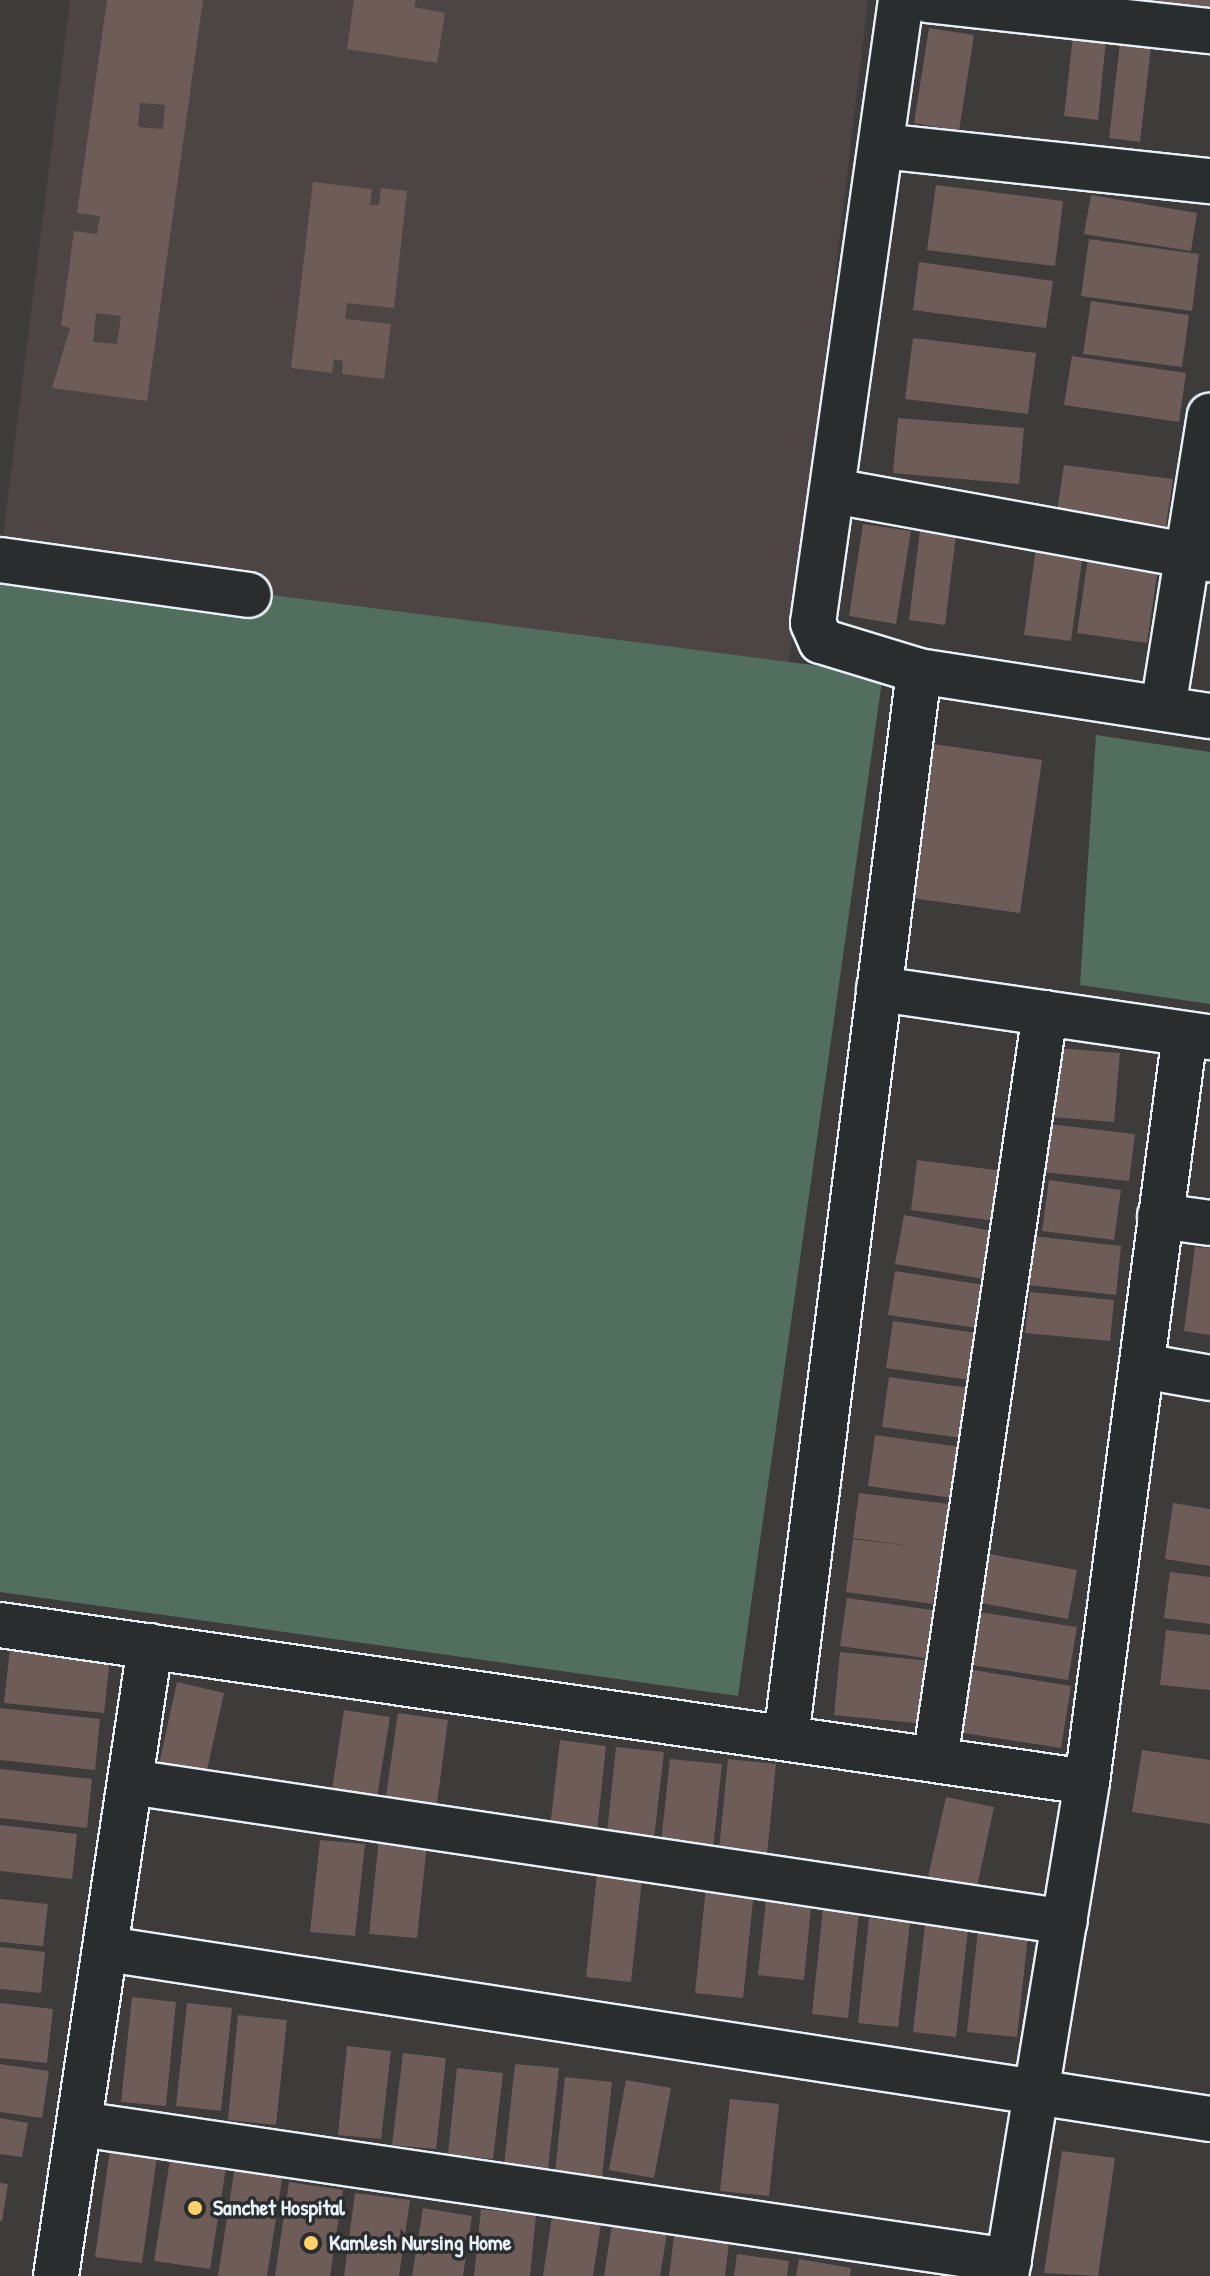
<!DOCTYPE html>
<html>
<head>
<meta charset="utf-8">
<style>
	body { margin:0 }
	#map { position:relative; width:1210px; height:2276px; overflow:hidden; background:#3e3b3b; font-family:"Patrick Hand",sans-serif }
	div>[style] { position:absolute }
	.built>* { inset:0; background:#4c4544 }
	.green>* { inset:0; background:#526e5e }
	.building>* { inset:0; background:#6e5c59 }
	.roads { filter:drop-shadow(2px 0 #e8f1f8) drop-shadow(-2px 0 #e8f1f8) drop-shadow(0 2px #e8f1f8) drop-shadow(0 -2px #e8f1f8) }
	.minor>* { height:44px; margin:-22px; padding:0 22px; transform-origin:22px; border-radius:22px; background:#2a2d2e }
	.dots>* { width:22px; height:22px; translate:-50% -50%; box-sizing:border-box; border:4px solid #2a2d2e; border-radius:50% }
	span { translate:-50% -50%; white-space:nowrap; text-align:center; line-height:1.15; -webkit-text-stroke:7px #2a2d2e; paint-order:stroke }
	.poi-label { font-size:22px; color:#e8f1f8; font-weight:700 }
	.left { translate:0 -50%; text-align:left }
</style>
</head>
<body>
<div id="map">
	<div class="built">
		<i style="clip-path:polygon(70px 0,868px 0,789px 663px,0 560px)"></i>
	</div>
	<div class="green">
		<i style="clip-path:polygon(0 560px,883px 674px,738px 1696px,0 1592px)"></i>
		<i style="clip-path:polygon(1096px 735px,1210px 752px,1210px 1004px,1080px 985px)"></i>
	</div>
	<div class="building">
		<i style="clip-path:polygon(evenodd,107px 0,203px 0,147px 401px,52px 388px,70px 328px,61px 326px,74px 231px,97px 234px,100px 216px,77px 213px,107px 0,140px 103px,165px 105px,163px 129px,138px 127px,140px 103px,107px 0,96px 313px,121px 316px,117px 344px,93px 342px,96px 313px)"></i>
		<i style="clip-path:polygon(354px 0,416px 0,414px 7px,445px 13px,437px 63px,347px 49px)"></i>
		<i style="clip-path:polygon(1151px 0,1210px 0,1210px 12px,1150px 13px)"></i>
		<i style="clip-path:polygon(1074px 27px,1107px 30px,1098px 120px,1064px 116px)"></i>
		<i style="clip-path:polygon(929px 28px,974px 35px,959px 131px,914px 123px)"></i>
		<i style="clip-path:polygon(1121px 34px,1152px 38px,1140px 142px,1109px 138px)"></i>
		<i style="clip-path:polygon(313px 182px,372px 189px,370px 205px,379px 205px,381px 188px,407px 191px,394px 308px,347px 303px,345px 319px,391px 324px,384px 379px,342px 374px,343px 361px,334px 359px,332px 373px,291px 368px)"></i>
		<i style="clip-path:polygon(936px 185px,1063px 201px,1055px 266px,927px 250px)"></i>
		<i style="clip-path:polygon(1091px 195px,1197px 213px,1191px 251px,1084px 234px)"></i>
		<i style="clip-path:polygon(1089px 239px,1199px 254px,1192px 311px,1081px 296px)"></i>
		<i style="clip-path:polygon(919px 262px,1053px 281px,1046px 328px,913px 310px)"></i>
		<i style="clip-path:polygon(1091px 301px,1189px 315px,1182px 367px,1083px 354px)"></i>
		<i style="clip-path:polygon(913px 338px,1036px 353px,1028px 414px,905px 399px)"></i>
		<i style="clip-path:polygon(1072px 356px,1186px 373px,1179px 422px,1064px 405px)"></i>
		<i style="clip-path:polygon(898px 418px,1024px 428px,1019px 484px,893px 473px)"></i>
		<i style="clip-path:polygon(1064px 465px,1173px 479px,1166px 526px,1057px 511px)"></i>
		<i style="clip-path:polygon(863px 524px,911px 531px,896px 624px,849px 616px)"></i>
		<i style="clip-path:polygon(920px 530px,956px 535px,945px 625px,909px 620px)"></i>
		<i style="clip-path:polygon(1036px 547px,1083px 553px,1071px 641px,1024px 635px)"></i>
		<i style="clip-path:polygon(1089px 551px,1159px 561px,1147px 643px,1077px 633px)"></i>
		<i style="clip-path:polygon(927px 743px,1042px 760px,1020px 913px,905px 897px)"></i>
		<i style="clip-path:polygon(1057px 1048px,1120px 1053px,1114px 1122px,1051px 1117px)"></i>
		<i style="clip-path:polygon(1048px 1124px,1135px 1134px,1129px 1181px,1042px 1172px)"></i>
		<i style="clip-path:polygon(917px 1160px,1003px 1171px,997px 1221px,911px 1210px)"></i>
		<i style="clip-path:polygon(1049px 1180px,1121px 1190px,1114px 1240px,1042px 1231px)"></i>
		<i style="clip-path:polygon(904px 1215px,993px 1231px,984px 1279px,895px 1264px)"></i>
		<i style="clip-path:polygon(1033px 1236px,1121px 1246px,1116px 1295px,1028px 1285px)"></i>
		<i style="clip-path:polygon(1195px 1247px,1210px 1248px,1210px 1335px,1184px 1331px)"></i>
		<i style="clip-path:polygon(895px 1271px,984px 1285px,977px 1328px,888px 1315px)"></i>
		<i style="clip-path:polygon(1030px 1292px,1114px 1300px,1110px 1341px,1025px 1333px)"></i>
		<i style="clip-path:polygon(893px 1321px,977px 1333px,970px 1380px,886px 1368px)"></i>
		<i style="clip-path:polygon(889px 1377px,976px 1389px,969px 1439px,882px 1427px)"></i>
		<i style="clip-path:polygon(875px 1435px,960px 1447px,952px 1498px,868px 1486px)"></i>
		<i style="clip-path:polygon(859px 1493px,949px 1504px,933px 1604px,846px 1592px,853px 1539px,918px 1547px,853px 1538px)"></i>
		<i style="clip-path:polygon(1173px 1503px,1210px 1509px,1210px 1566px,1165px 1559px)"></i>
		<i style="clip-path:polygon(984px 1553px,1077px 1570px,1068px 1619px,975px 1602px)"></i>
		<i style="clip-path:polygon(1170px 1572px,1210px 1577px,1210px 1624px,1164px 1618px)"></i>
		<i style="clip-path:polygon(847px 1598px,939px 1611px,932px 1659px,840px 1646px)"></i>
		<i style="clip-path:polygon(979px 1612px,1077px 1627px,1068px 1680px,971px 1665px)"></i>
		<i style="clip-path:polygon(1166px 1630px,1210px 1635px,1210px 1690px,1160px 1685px)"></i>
		<i style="clip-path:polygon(10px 1648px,110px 1658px,104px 1713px,4px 1703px)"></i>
		<i style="clip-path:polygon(840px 1652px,931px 1661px,925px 1724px,834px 1715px)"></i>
		<i style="clip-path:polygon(967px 1669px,1071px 1686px,1061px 1748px,957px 1732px)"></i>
		<i style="clip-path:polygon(177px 1682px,224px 1693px,205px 1779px,158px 1769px)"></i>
		<i style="clip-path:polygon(0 1708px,100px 1719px,95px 1770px,0 1760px)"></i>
		<i style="clip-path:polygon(344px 1710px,390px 1717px,376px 1803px,331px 1797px)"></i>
		<i style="clip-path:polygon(398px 1713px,448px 1720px,436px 1811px,385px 1803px)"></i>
		<i style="clip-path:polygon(560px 1740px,606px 1746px,596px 1840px,549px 1836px)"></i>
		<i style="clip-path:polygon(616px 1747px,664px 1752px,653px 1847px,606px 1842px)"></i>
		<i style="clip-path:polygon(1142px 1750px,1210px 1760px,1210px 1824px,1132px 1812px)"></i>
		<i style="clip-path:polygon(670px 1759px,722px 1764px,712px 1858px,660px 1852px)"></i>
		<i style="clip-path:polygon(728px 1759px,776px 1764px,766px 1865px,718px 1860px)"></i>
		<i style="clip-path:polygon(0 1769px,92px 1779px,87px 1828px,0 1818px)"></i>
		<i style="clip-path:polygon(946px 1797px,994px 1807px,977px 1887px,928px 1877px)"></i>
		<i style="clip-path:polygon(0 1825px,77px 1834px,72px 1879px,0 1871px)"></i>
		<i style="clip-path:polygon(379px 1838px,427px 1844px,417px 1938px,369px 1934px)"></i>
		<i style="clip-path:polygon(320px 1840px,365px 1844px,355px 1936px,310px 1932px)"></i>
		<i style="clip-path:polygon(597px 1874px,642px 1879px,631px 1982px,586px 1977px)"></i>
		<i style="clip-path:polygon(706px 1887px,754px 1891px,743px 1998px,695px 1993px)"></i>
		<i style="clip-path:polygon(767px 1891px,812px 1896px,804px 1980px,758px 1975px)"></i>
		<i style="clip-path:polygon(0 1899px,48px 1904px,43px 1946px,0 1942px)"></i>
		<i style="clip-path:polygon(823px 1908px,859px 1912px,848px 2018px,812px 2014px)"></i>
		<i style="clip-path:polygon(869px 1918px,910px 1923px,898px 2027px,858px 2023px)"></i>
		<i style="clip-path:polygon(925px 1925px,968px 1930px,956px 2037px,913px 2032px)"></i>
		<i style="clip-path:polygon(978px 1930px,1028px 1935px,1017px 2037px,967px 2032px)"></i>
		<i style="clip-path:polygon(0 1947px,45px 1952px,41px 1993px,0 1989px)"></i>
		<i style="clip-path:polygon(132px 1997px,176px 2002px,166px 2106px,121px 2102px)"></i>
		<i style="clip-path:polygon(0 2003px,53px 2009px,47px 2063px,0 2058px)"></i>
		<i style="clip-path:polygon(187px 2003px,232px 2008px,221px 2111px,176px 2106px)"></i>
		<i style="clip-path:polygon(238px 2015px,287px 2020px,276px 2125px,228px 2120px)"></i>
		<i style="clip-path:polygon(347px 2046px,391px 2051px,381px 2139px,338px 2135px)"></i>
		<i style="clip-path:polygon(403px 2053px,446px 2058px,436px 2149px,392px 2145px)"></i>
		<i style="clip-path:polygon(0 2064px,49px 2071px,42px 2118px,0 2112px)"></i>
		<i style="clip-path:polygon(515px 2064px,559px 2068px,548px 2169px,504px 2165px)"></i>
		<i style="clip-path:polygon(457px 2068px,503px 2073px,493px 2159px,448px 2154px)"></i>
		<i style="clip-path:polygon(565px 2077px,612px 2082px,602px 2178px,555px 2173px)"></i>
		<i style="clip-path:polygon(626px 2080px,671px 2088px,654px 2178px,609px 2170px)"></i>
		<i style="clip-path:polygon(730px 2099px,779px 2104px,769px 2196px,720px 2191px)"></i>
		<i style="clip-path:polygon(0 2118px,28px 2123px,22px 2157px,0 2154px)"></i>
		<i style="clip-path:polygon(172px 2147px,228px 2155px,210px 2269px,154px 2261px)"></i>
		<i style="clip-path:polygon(110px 2149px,157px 2156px,142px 2263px,95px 2257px)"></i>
		<i style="clip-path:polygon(1062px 2151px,1115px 2158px,1098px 2276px,1044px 2273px)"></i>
		<i style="clip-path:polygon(235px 2166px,283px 2173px,267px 2276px,218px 2276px)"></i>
		<i style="clip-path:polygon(289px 2182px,343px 2190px,330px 2276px,275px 2276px)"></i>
		<i style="clip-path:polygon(0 2183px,8px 2184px,2px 2221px,0 2221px)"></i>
		<i style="clip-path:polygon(355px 2193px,410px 2200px,399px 2276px,344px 2276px)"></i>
		<i style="clip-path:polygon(423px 2208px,472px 2216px,463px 2276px,412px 2276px)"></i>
		<i style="clip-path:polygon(481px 2209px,536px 2215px,530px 2276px,474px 2276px)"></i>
		<i style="clip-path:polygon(552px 2216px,601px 2223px,593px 2276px,543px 2276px)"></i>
		<i style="clip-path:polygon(612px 2225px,667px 2233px,660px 2276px,604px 2276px)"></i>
		<i style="clip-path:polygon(675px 2228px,730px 2234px,725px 2276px,669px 2276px)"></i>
		<i style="clip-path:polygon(737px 2254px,789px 2261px,787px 2276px,734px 2276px)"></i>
		<i style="clip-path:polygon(799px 2259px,851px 2268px,850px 2276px,796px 2276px)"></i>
	</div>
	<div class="roads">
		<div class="minor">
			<i style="left:901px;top:0;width:629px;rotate:98.04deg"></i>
			<i style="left:813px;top:623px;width:20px;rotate:66deg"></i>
			<i style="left:821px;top:641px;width:102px;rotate:17deg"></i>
			<i style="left:919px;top:671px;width:294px;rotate:8.8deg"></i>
			<i style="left:927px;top:0;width:285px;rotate:6.3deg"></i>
			<i style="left:881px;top:146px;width:331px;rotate:6.1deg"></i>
			<i style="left:834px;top:491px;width:382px;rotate:10.3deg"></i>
			<i style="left:0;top:560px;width:251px;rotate:8deg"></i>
			<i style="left:1163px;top:708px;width:296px;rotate:-80.9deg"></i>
			<i style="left:879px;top:989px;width:334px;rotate:8.3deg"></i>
			<i style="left:1160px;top:1216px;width:50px;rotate:8deg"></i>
			<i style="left:1142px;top:1366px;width:69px;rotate:10deg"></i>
			<i style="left:0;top:1625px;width:1098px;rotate:8.22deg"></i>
			<i style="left:786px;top:1738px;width:1075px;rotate:-82.89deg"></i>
			<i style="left:935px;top:1760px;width:755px;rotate:-81.62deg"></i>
			<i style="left:131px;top:1782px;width:944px;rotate:8.52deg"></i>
			<i style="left:107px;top:1949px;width:1116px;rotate:8.76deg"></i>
			<i style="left:80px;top:2124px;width:939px;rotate:8.39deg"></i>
			<i style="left:56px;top:2276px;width:637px;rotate:-81.51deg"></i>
			<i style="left:1006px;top:2276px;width:501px;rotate:-80.69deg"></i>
			<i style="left:1087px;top:1782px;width:754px;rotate:-82.54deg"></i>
		</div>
	</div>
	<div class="dots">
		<i style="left:195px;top:2208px;background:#ffd166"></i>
		<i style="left:311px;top:2243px;background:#ffd166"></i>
	</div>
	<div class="poi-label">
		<span class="left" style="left:213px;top:2208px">Sanchet Hospital</span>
		<span class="left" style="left:329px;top:2243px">Kamlesh Nursing Home</span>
	</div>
</div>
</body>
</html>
